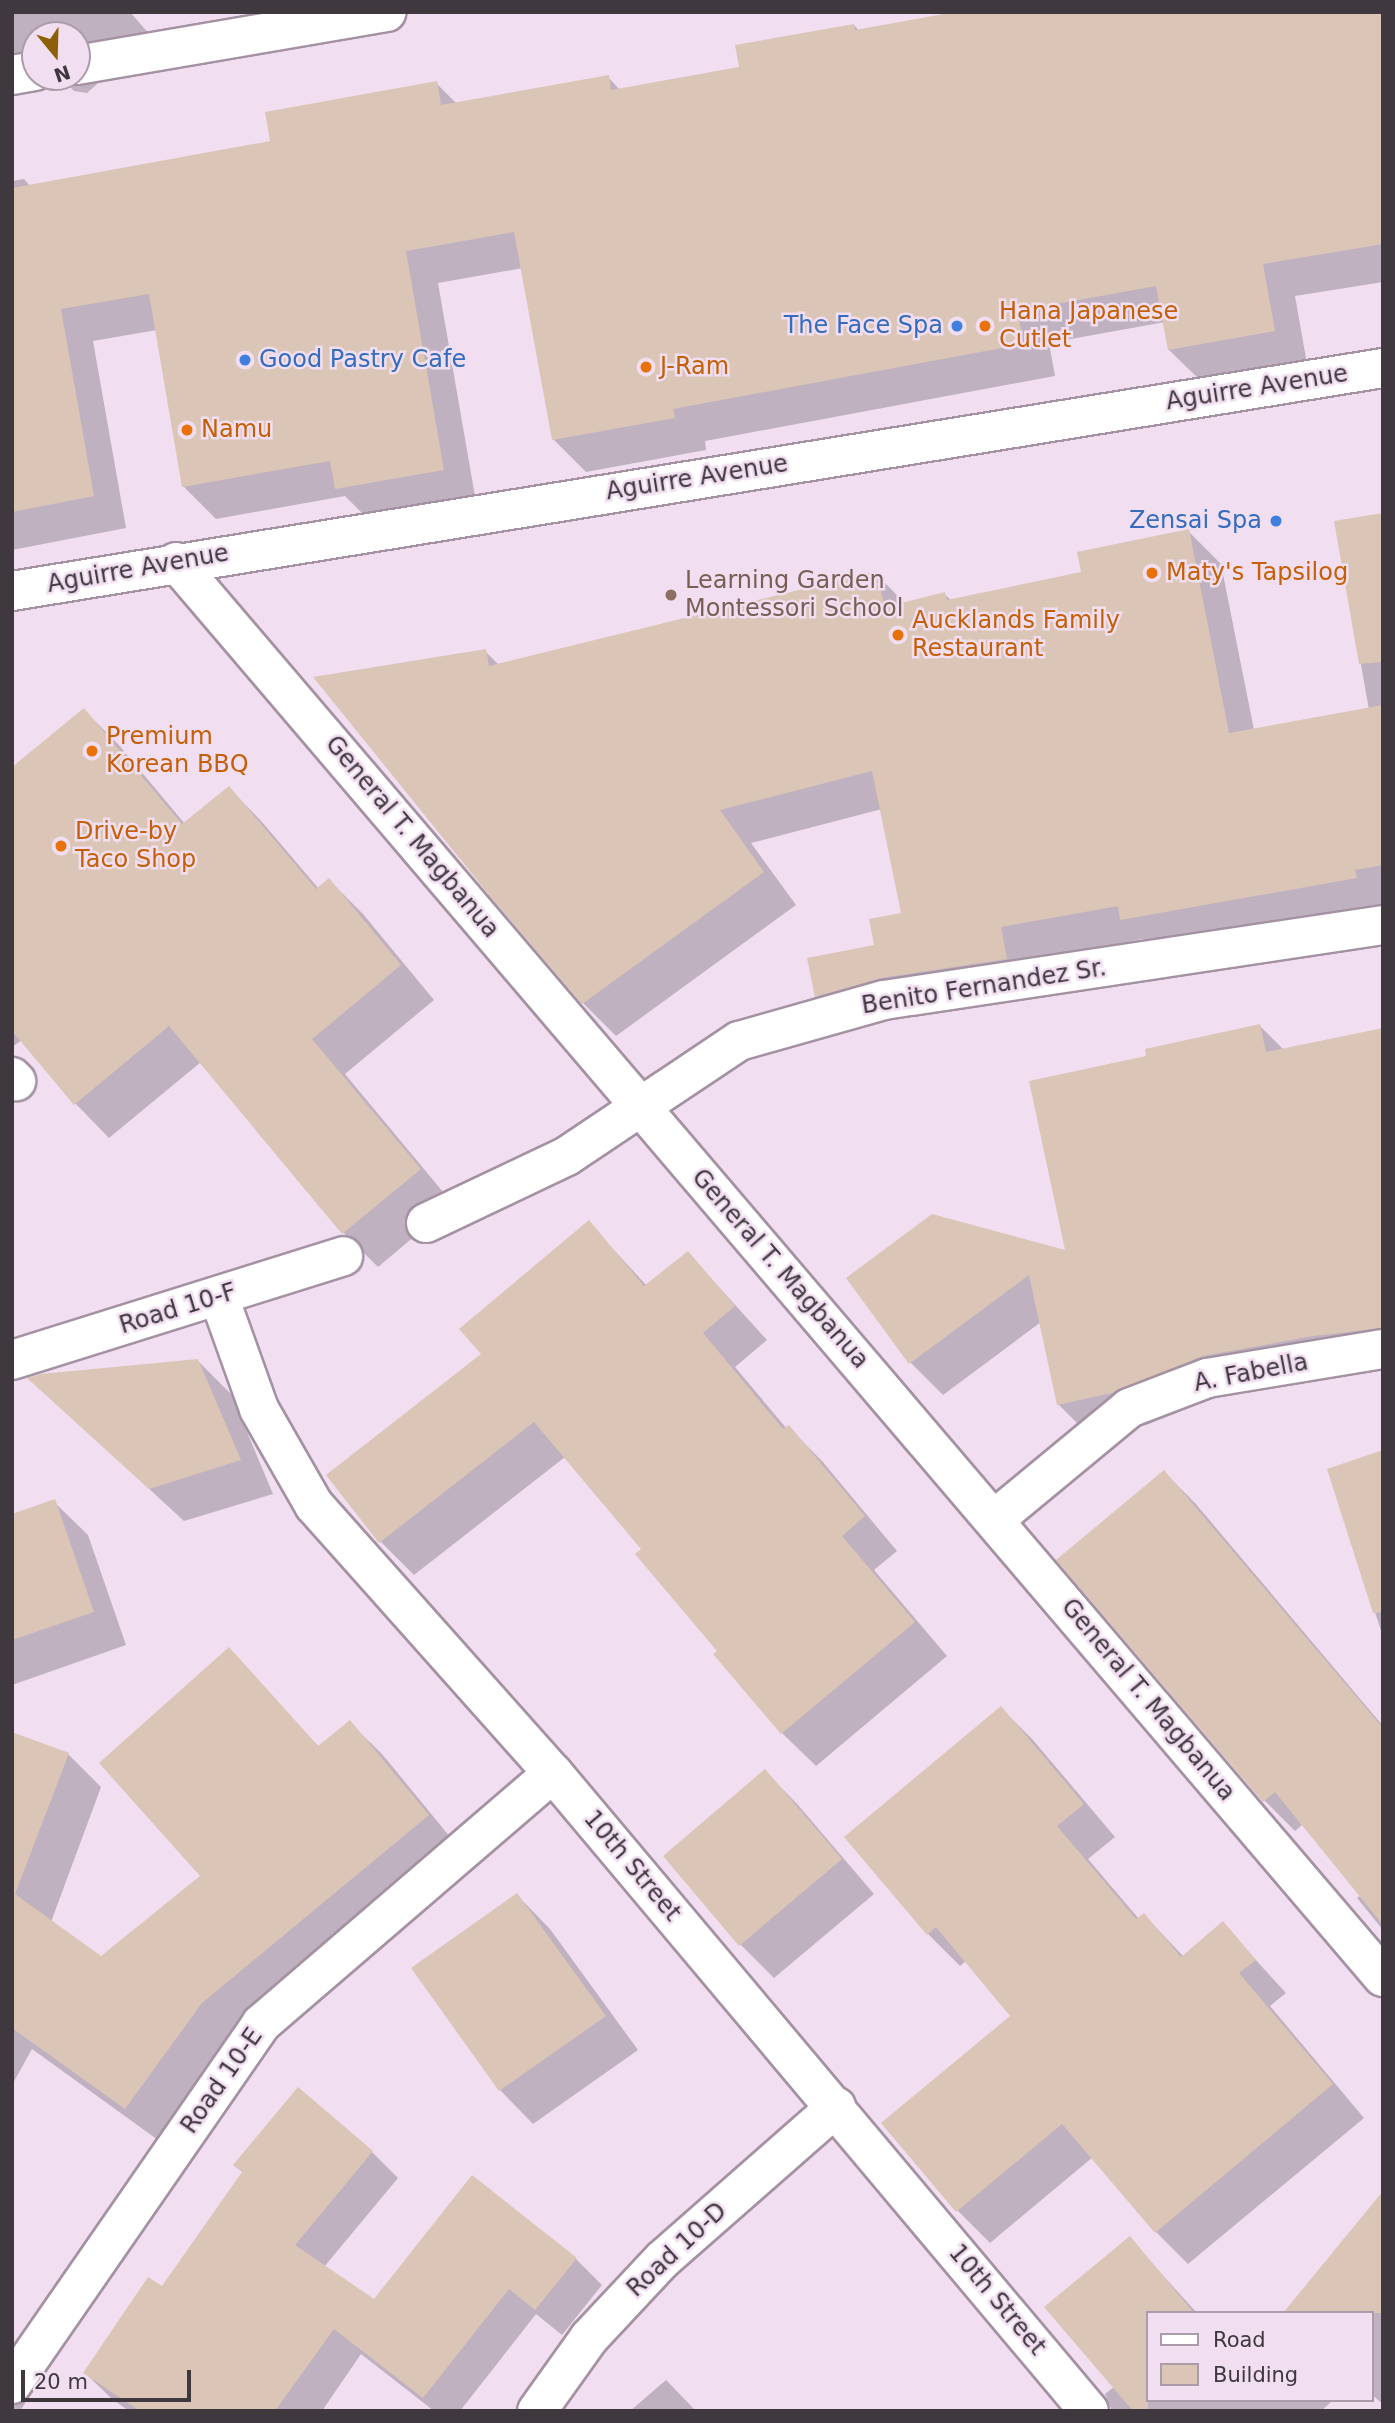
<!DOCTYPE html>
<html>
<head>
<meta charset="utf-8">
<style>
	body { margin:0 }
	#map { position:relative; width:1395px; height:2423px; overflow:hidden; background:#f1def0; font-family:"DejaVu Sans",sans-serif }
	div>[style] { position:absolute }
	.shadow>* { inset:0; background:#0003 }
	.building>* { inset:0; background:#dbc5b6 }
	.roads { filter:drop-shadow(2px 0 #a492a3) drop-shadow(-2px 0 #a492a3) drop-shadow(0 2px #a492a3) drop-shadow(0 -2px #a492a3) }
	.street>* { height:38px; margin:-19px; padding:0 19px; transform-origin:19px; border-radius:19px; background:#fff }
	.secondary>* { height:38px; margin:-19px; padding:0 19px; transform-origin:19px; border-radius:19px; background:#fff }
	.dots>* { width:19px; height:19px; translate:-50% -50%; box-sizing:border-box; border:4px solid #f1def0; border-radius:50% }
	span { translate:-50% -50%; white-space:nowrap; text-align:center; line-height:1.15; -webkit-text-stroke:5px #f1def0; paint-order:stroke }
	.food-label { font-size:24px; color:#c56008 }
	.left { translate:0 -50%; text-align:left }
	.shop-label { font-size:24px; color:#366cbe }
	.right { translate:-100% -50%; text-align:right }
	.street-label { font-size:24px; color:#3f383f }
	.education-label { font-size:24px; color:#785e54 }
	.frame { position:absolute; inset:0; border:14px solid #3f383f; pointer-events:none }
	.legend { position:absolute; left:1146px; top:2311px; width:228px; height:91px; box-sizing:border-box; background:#f1def0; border:2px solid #aa9ca9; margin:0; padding:9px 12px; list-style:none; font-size:21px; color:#3f383f }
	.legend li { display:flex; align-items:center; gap:14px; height:35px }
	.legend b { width:35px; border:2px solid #aa9ca9 }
	.north { position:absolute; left:21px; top:21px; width:70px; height:70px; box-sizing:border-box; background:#f1def0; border:2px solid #aa9ca9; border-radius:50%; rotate:161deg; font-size:19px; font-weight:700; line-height:28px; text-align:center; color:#3f383f }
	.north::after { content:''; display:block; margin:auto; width:24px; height:32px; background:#8d5f06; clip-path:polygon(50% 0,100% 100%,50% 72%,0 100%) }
	.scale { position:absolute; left:21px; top:2370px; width:170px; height:32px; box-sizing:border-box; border:4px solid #3f383f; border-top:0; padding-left:9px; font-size:21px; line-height:24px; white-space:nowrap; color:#3f383f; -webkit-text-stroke:5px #f1def0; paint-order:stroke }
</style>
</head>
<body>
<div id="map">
	<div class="shadow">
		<i style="clip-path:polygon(12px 12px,130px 12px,151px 36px,87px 93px,74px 91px,61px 77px,77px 77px,77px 35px,35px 35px,35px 74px,12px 94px)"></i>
		<i style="clip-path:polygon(248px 12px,384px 12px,280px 44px)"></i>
		<i style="clip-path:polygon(1383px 12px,1383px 282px,1295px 296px,1307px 364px,1202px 382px,1169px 350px,1165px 322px,1049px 343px,1055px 376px,705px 441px,706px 450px,586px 472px,553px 439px,523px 268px,438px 283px,476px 502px,369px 520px,345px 496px,216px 519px,183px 486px,157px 330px,93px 341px,126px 528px,12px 550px,12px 181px,24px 179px,30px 186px,272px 142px,436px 83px,457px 104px,608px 77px,620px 90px,741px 68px,854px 25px,859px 31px)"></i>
		<i style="clip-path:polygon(1383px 514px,1383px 911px,1155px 952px,1143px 939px,1032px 960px,914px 1011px,850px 1029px,817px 996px,876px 946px,903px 914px,882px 809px,751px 843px,796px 905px,616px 1036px,583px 1003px,491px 895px,485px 651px,499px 665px,875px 573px,906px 604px,944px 594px,952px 601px,1083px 574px,1188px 531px,1221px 564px,1254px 730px,1369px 710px,1336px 523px)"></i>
		<i style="clip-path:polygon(84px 710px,118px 744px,185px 824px,229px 788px,262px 822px,319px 889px,329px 880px,363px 914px,434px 1000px,345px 1074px,453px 1204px,378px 1267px,344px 1233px,201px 1062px,109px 1138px,76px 1104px,22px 1040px,12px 1047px,12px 770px)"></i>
		<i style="clip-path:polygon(1260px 1026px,1284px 1050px,1383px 1032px,1383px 1364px,1237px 1389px,1146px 1425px,1091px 1437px,1058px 1404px,1041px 1322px,943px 1395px,911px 1363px,849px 1279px,1067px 1252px,1148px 1057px)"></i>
		<i style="clip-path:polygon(589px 1223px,647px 1286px,688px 1253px,767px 1340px,735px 1367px,787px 1429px,788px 1427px,822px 1461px,897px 1551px,874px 1570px,947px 1656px,816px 1766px,782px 1733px,643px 1550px,565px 1457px,414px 1575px,381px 1542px,329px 1476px,483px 1355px)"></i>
		<i style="clip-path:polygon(198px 1361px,231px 1394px,273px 1494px,184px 1521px,30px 1379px)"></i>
		<i style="clip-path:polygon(1383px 1452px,1383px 1637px,1329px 1470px)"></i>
		<i style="clip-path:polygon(1164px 1472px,1195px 1503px,1383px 1726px,1383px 1930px,1357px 1898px,1361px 1895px,1303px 1824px,1295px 1831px,1264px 1800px)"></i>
		<i style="clip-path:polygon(54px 1502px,88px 1535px,126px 1645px,12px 1685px,12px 1516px)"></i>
		<i style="clip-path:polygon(229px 1649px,319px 1747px,349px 1722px,382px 1754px,460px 1849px,158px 2140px,32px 2049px,12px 2085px,12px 1734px,68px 1754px,101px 1787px,51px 1922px,101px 1958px,202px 1876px)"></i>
		<i style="clip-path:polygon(1001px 1708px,1033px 1740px,1115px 1837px,1088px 1859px,1139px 1919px,1144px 1915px,1184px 1957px,1223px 1924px,1286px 1993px,1270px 2006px,1364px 2118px,1188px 2264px,1156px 2232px,1093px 2157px,990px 2243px,958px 2211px,884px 2123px,1012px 2016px,966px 1961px,960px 1966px,928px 1934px)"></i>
		<i style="clip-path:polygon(765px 1771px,798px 1805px,874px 1894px,774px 1978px,741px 1945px,665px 1856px)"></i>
		<i style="clip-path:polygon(517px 1895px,550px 1929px,638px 2050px,533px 2124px,500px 2090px,413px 1969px)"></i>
		<i style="clip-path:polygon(372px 2152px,398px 2178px,324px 2267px,375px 2302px,576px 2259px,602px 2285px,562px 2335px,536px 2314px,460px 2411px,434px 2411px,361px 2354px,322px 2411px,129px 2411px,112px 2399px,85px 2373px,163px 2288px)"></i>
		<i style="clip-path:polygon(1383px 2201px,1383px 2404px,1372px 2395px,1372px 2313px)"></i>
		<i style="clip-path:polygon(1129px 2238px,1197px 2313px,1148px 2313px,1148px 2400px,1333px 2400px,1321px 2411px,1112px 2411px,1105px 2394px,1114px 2387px)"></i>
		<i style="clip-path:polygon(12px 2351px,41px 2379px,20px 2411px,12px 2411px)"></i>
		<i style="clip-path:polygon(666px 2380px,696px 2411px,630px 2411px)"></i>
	</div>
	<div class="building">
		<i style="clip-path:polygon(955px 12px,1383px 12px,1383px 244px,1263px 264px,1275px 331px,1168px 350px,1156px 286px,1018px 311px,1023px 344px,673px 409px,675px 418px,552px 440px,514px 232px,406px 251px,444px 470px,335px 489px,330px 461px,182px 487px,149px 294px,61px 309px,94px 496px,12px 512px,12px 188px,270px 141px,265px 112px,437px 81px,441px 105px,609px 75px,611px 90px,739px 67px,735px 45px,854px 24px,855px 30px)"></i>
		<i style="clip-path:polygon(1383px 513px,1383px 662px,1359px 664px,1334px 521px)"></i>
		<i style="clip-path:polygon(1189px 529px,1229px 733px,1383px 705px,1383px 865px,1355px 870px,1357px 878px,1120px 920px,1118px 906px,1001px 927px,1007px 959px,881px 978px,815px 997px,807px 958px,874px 945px,869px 919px,901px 913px,872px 771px,720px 810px,764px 872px,582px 1004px,490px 896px,313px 677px,486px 649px,489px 666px,876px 571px,885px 607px,945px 592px,947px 600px,1081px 572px,1077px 552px)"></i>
		<i style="clip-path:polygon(84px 708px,182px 824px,229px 786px,316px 889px,329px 878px,401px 965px,312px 1039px,421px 1169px,342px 1234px,169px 1026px,74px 1105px,12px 1031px,12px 767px)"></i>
		<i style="clip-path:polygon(1260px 1024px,1266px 1052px,1383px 1028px,1383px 1328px,1313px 1336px,1203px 1356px,1112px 1393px,1057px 1405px,1029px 1275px,909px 1364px,846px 1278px,932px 1214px,1065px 1250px,1029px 1081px,1146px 1056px,1145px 1049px)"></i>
		<i style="clip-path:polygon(589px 1220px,644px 1286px,688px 1251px,735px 1306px,703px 1333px,783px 1429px,789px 1425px,865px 1516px,842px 1536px,915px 1622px,781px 1734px,713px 1654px,717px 1651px,635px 1554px,641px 1549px,534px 1422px,379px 1543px,326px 1475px,481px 1354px,459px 1329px)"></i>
		<i style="clip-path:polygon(198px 1359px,241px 1460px,149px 1489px,27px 1378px,41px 1374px)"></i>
		<i style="clip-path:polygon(1383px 1450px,1383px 1612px,1373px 1613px,1327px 1469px)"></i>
		<i style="clip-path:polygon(1164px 1470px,1383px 1728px,1383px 1925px,1275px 1792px,1263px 1802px,1056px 1560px)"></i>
		<i style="clip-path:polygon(55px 1499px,94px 1612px,12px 1640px,12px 1514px)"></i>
		<i style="clip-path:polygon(229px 1647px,318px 1746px,350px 1720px,429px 1815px,202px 2003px,125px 2109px,12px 2028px,12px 1732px,69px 1753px,15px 1894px,101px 1956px,200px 1876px,99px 1763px)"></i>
		<i style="clip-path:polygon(1001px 1706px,1084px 1804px,1057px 1826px,1136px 1919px,1144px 1913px,1181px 1957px,1223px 1921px,1256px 1960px,1239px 1973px,1333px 2084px,1155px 2233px,1062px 2124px,956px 2212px,881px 2123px,1010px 2016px,936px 1927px,927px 1935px,844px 1837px)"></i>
		<i style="clip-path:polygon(765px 1769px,842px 1859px,739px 1946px,663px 1856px)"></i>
		<i style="clip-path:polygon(517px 1893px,606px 2016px,499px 2091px,411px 1968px)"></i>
		<i style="clip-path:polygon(298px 2087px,373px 2151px,295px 2245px,374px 2299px,472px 2175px,577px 2258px,535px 2310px,509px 2289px,423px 2398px,334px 2329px,275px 2411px,140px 2411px,83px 2373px,148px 2277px,162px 2286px,242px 2172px,233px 2165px)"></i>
		<i style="clip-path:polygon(1383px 2191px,1383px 2313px,1283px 2313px)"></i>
		<i style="clip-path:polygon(1130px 2236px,1194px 2313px,1148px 2313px,1148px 2411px,1133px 2411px,1044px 2307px)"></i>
	</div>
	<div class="roads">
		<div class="street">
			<i style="left:77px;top:65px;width:314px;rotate:-9.7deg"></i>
			<i style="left:12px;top:75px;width:23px;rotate:-10deg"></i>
			<i style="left:176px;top:562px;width:1860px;rotate:49.54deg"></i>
			<i style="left:12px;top:1077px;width:6px;rotate:45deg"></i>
			<i style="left:426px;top:1223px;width:156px;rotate:-25.4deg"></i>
			<i style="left:567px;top:1156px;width:207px;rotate:-33.8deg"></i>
			<i style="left:739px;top:1041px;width:151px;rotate:-15.8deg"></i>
			<i style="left:884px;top:1000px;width:505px;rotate:-8.55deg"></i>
			<i style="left:219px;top:1297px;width:119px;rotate:70.3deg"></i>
			<i style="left:259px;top:1409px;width:111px;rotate:60.2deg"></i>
			<i style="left:314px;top:1505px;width:359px;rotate:48.3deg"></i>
			<i style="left:553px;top:1773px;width:833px;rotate:49.97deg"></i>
			<i style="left:12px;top:1360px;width:347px;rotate:-17.4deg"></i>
			<i style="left:995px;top:1519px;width:174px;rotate:-39.6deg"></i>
			<i style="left:1129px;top:1408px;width:84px;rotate:-21deg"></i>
			<i style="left:1207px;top:1378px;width:178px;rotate:-9.4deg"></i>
			<i style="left:12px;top:2384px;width:438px;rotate:-55.3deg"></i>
			<i style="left:261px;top:2024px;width:385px;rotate:-40.7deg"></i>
			<i style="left:537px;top:2411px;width:90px;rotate:-54.5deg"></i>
			<i style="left:589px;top:2338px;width:107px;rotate:-46.9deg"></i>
			<i style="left:662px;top:2260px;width:232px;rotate:-41.3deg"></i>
		</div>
		<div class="secondary">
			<i style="left:12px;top:591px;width:1389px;rotate:-9.24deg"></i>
		</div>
	</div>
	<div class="dots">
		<i style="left:957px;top:326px;background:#3f7fe0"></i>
		<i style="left:985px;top:326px;background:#e8710a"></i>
		<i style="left:245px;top:360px;background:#3f7fe0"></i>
		<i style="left:646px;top:367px;background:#e8710a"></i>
		<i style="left:187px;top:430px;background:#e8710a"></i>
		<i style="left:1276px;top:521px;background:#3f7fe0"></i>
		<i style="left:1152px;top:573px;background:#e8710a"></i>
		<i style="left:671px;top:595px;background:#8d6e63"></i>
		<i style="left:898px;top:635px;background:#e8710a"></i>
		<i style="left:92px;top:751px;background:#e8710a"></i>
		<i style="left:61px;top:846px;background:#e8710a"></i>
	</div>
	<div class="food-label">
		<span class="left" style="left:999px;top:326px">Hana Japanese<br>Cutlet</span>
		<span class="left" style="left:660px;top:367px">J-Ram</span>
		<span class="left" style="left:201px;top:430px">Namu</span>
		<span class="left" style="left:1166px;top:573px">Maty's Tapsilog</span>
		<span class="left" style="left:912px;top:635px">Aucklands Family<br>Restaurant</span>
		<span class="left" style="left:106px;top:751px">Premium<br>Korean BBQ</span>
		<span class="left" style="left:75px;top:846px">Drive-by<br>Taco Shop</span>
	</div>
	<div class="shop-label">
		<span class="right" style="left:943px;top:326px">The Face Spa</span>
		<span class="left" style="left:259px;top:360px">Good Pastry Cafe</span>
		<span class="right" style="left:1262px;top:521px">Zensai Spa</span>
	</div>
	<div class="street-label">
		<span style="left:1257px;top:388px;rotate:-9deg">Aguirre Avenue</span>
		<span style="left:697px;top:478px;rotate:-9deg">Aguirre Avenue</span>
		<span style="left:138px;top:569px;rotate:-10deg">Aguirre Avenue</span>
		<span style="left:412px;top:837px;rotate:50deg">General T. Magbanua</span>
		<span style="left:984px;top:987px;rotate:-9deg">Benito Fernandez Sr.</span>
		<span style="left:780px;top:1269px;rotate:49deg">General T. Magbanua</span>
		<span style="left:178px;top:1309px;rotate:-17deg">Road 10-F</span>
		<span style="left:1251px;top:1373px;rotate:-11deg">A. Fabella</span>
		<span style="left:1148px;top:1700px;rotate:50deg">General T. Magbanua</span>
		<span style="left:632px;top:1866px;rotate:50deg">10th Street</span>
		<span style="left:222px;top:2081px;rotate:-55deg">Road 10-E</span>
		<span style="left:677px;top:2250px;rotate:-43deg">Road 10-D</span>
		<span style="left:997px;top:2300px;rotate:50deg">10th Street</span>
	</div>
	<div class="education-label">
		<span class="left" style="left:685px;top:595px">Learning Garden<br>Montessori School</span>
	</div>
	<div class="frame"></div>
	<ul class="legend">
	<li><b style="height:9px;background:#fff"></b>Road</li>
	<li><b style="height:19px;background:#dbc5b6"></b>Building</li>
	</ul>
	<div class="north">N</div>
	<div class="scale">20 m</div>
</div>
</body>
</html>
